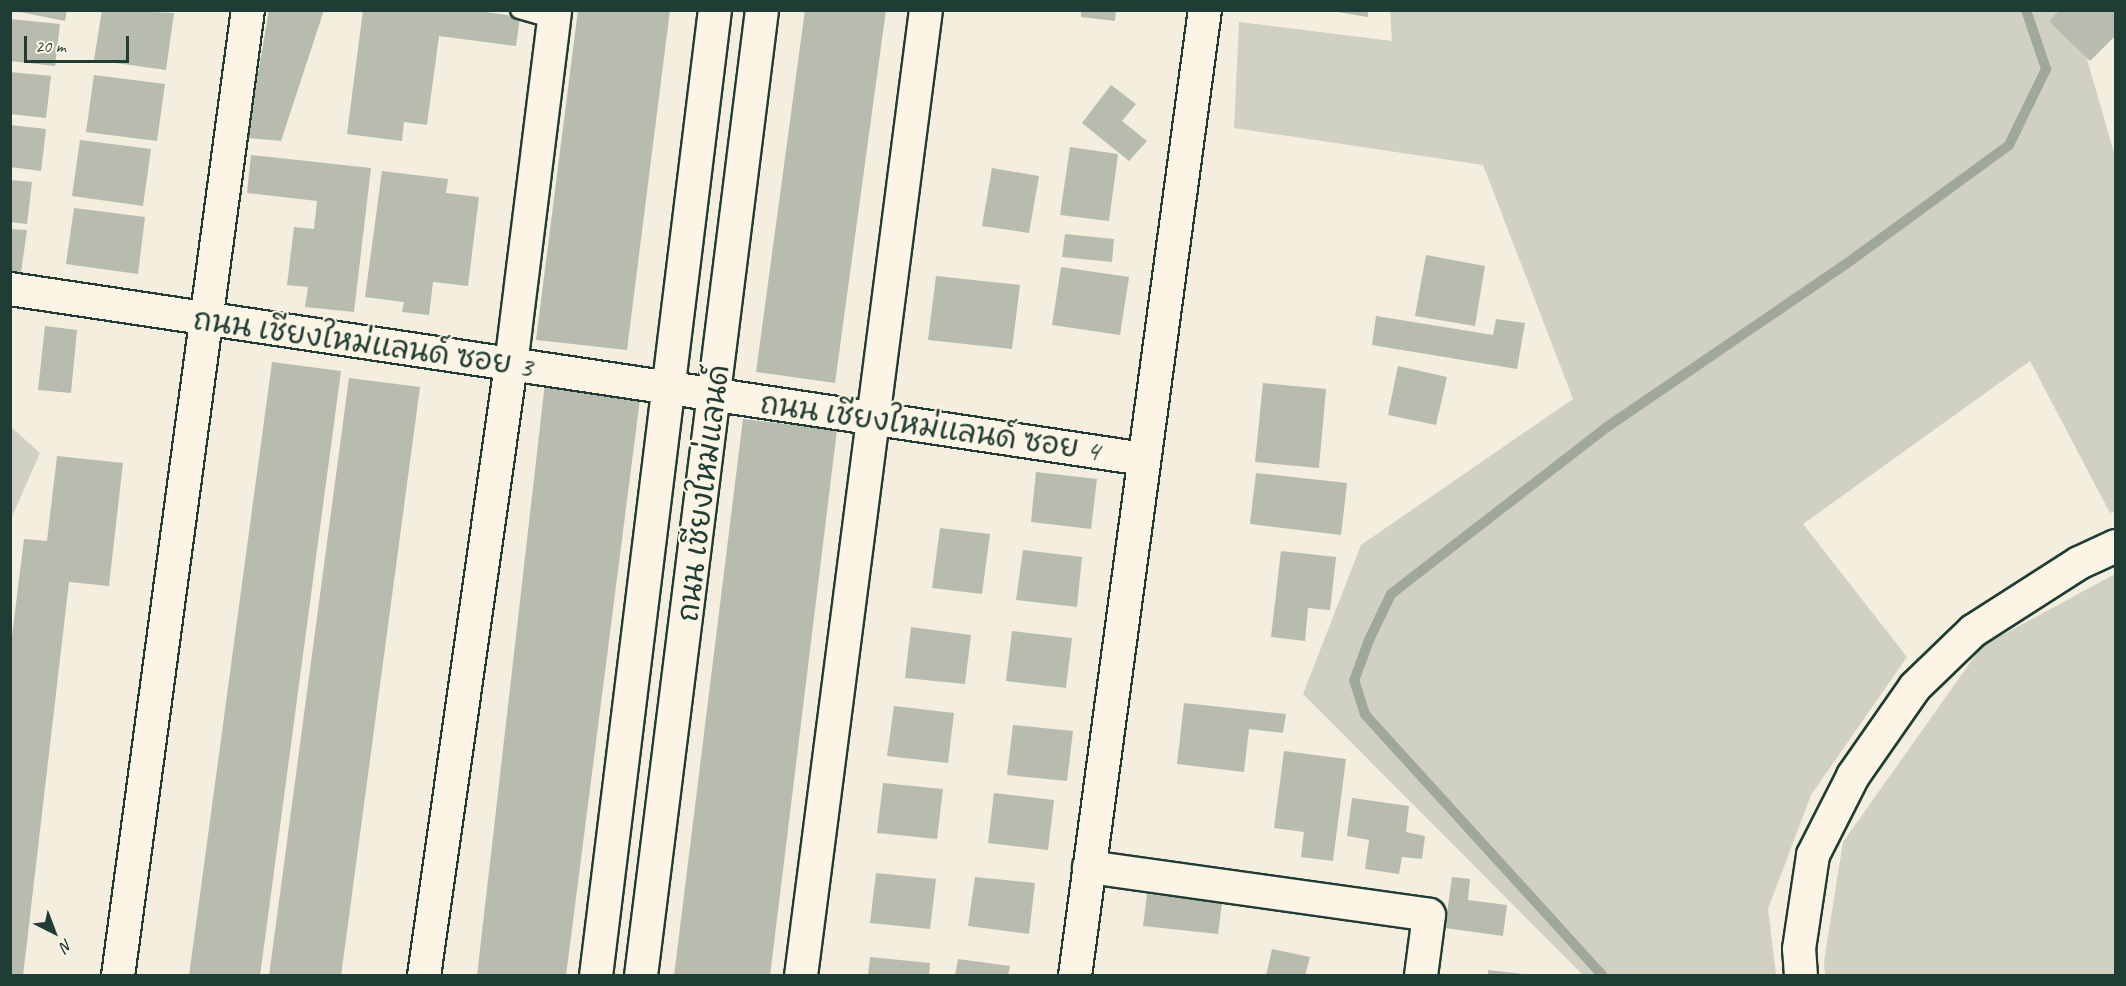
<!DOCTYPE html>
<html>
<head>
<meta charset="utf-8">
<style>
	body { margin:0 }
	#map { position:relative; width:2126px; height:986px; overflow:hidden; background:#f3eede; font-family:Caveat,"Playpen Sans Thai",sans-serif }
	div>[style] { position:absolute }
	.green>* { inset:0; background:#d0d1c2 }
	.stream>* { height:10px; margin:-5px; padding:0 5px; transform-origin:5px; border-radius:5px; background:#a0a89b }
	.building>* { inset:0; background:#b8bcae }
	.roads { filter:drop-shadow(2px 0 #1f3d34) drop-shadow(-2px 0 #1f3d34) drop-shadow(0 2px #1f3d34) drop-shadow(0 -2px #1f3d34) }
	.service>* { height:16px; margin:-8px; padding:0 8px; transform-origin:8px; border-radius:8px; background:#fcf5e5 }
	.minor>* { height:32px; margin:-16px; padding:0 16px; transform-origin:16px; border-radius:16px; background:#fcf5e5 }
	span { translate:-50% -50%; white-space:nowrap; text-align:center; line-height:1.15; -webkit-text-stroke:4.5px #fcf5e5; paint-order:stroke }
	.street-label { font-size:30px; color:#1f3d34 }
	.frame { position:absolute; inset:0; border:12px solid #1f3d34; pointer-events:none }
	.north { position:absolute; left:24px; top:902px; width:60px; height:60px; -webkit-text-stroke:4px #fcf5e5; paint-order:stroke; rotate:138deg; font-size:16px; font-weight:700; line-height:24px; text-align:center; color:#1f3d34 }
	.north::after { content:''; display:block; margin:auto; width:21px; height:27px; background:#1f3d34; clip-path:polygon(50% 0,100% 100%,50% 72%,0 100%) }
	.scale { position:absolute; left:24px; top:36px; width:105px; height:27px; box-sizing:border-box; border:3px solid #1f3d34; border-top:0; padding-left:8px; font-size:18px; line-height:21px; white-space:nowrap; color:#1f3d34; -webkit-text-stroke:4px #fcf5e5; paint-order:stroke }
</style>
</head>
<body>
<div id="map">
	<div class="green">
		<i style="clip-path:polygon(1390px 10px,2073px 11px,2115px 156px,2115px 511px,2110px 513px,2030px 361px,1803px 524px,1907px 657px,1811px 795px,1768px 909px,1776px 975px,1583px 975px,1303px 694px,1361px 545px,1573px 399px,1483px 165px,1234px 128px,1239px 22px,1392px 41px)"></i>
		<i style="clip-path:polygon(11px 427px,40px 453px,11px 519px)"></i>
		<i style="clip-path:polygon(2115px 574px,2115px 975px,1825px 975px,1824px 961px,1843px 842px,1982px 646px)"></i>
	</div>
	<div class="stream">
		<i style="left:1603px;top:976px;width:354px;rotate:-132.3deg"></i>
		<i style="left:1365px;top:714px;width:35px;rotate:-108deg"></i>
		<i style="left:1354px;top:681px;width:44px;rotate:-69.9deg"></i>
		<i style="left:1369px;top:640px;width:51px;rotate:-64.4deg"></i>
		<i style="left:1391px;top:594px;width:273px;rotate:-37.7deg"></i>
		<i style="left:1607px;top:427px;width:289px;rotate:-34.3deg"></i>
		<i style="left:1846px;top:264px;width:202px;rotate:-36.1deg"></i>
		<i style="left:2009px;top:145px;width:85px;rotate:-64deg"></i>
		<i style="left:2046px;top:69px;width:62px;rotate:-108.7deg"></i>
	</div>
	<div class="building">
		<i style="clip-path:polygon(10px 10px,67px 10px,65px 21px)"></i>
		<i style="clip-path:polygon(102px 10px,174px 13px,166px 70px,94px 60px)"></i>
		<i style="clip-path:polygon(269px 10px,324px 10px,281px 141px,247px 138px)"></i>
		<i style="clip-path:polygon(363px 10px,473px 10px,520px 17px,516px 46px,439px 36px,427px 125px,404px 122px,402px 141px,347px 134px)"></i>
		<i style="clip-path:polygon(578px 10px,670px 10px,627px 350px,536px 340px)"></i>
		<i style="clip-path:polygon(805px 10px,886px 10px,835px 383px,756px 372px)"></i>
		<i style="clip-path:polygon(1081px 10px,1116px 10px,1115px 21px,1081px 17px)"></i>
		<i style="clip-path:polygon(1325px 10px,1368px 10px,1368px 17px)"></i>
		<i style="clip-path:polygon(2060px 10px,2116px 10px,2116px 35px,2090px 61px,2049px 21px)"></i>
		<i style="clip-path:polygon(10px 19px,60px 24px,55px 66px,10px 61px)"></i>
		<i style="clip-path:polygon(10px 72px,51px 76px,46px 118px,10px 114px)"></i>
		<i style="clip-path:polygon(94px 75px,165px 84px,157px 141px,86px 132px)"></i>
		<i style="clip-path:polygon(1111px 85px,1136px 104px,1122px 121px,1147px 141px,1129px 161px,1082px 123px)"></i>
		<i style="clip-path:polygon(10px 125px,46px 129px,41px 171px,10px 167px)"></i>
		<i style="clip-path:polygon(80px 140px,151px 149px,143px 206px,72px 196px)"></i>
		<i style="clip-path:polygon(1070px 147px,1118px 154px,1109px 221px,1060px 215px)"></i>
		<i style="clip-path:polygon(251px 155px,371px 168px,354px 312px,305px 307px,308px 287px,287px 285px,294px 227px,314px 229px,317px 201px,247px 193px)"></i>
		<i style="clip-path:polygon(992px 168px,1039px 176px,1029px 233px,982px 226px)"></i>
		<i style="clip-path:polygon(382px 171px,448px 179px,446px 193px,479px 197px,468px 286px,433px 282px,429px 315px,402px 312px,404px 302px,365px 297px)"></i>
		<i style="clip-path:polygon(10px 180px,32px 182px,27px 224px,10px 222px)"></i>
		<i style="clip-path:polygon(74px 208px,145px 217px,138px 274px,66px 264px)"></i>
		<i style="clip-path:polygon(10px 229px,27px 230px,21px 272px,10px 271px)"></i>
		<i style="clip-path:polygon(1065px 234px,1114px 239px,1112px 262px,1062px 257px)"></i>
		<i style="clip-path:polygon(1426px 255px,1485px 266px,1475px 326px,1415px 316px)"></i>
		<i style="clip-path:polygon(1061px 267px,1129px 277px,1120px 335px,1052px 325px)"></i>
		<i style="clip-path:polygon(936px 276px,1020px 285px,1012px 349px,928px 340px)"></i>
		<i style="clip-path:polygon(1376px 316px,1493px 335px,1496px 319px,1525px 323px,1517px 369px,1372px 345px)"></i>
		<i style="clip-path:polygon(45px 326px,77px 330px,71px 393px,38px 390px)"></i>
		<i style="clip-path:polygon(272px 362px,341px 371px,260px 976px,189px 976px)"></i>
		<i style="clip-path:polygon(1398px 366px,1447px 377px,1436px 425px,1388px 415px)"></i>
		<i style="clip-path:polygon(349px 378px,420px 387px,341px 976px,269px 976px)"></i>
		<i style="clip-path:polygon(545px 383px,640px 399px,566px 976px,477px 976px)"></i>
		<i style="clip-path:polygon(1263px 383px,1326px 389px,1319px 468px,1255px 462px)"></i>
		<i style="clip-path:polygon(743px 419px,837px 430px,770px 976px,674px 976px)"></i>
		<i style="clip-path:polygon(57px 456px,123px 463px,109px 586px,69px 582px,23px 976px,10px 976px,10px 652px,24px 539px,47px 541px)"></i>
		<i style="clip-path:polygon(1036px 472px,1097px 479px,1091px 529px,1031px 522px)"></i>
		<i style="clip-path:polygon(1256px 473px,1347px 483px,1341px 535px,1250px 524px)"></i>
		<i style="clip-path:polygon(940px 528px,990px 534px,982px 594px,932px 588px)"></i>
		<i style="clip-path:polygon(1023px 550px,1082px 557px,1077px 607px,1016px 600px)"></i>
		<i style="clip-path:polygon(1281px 551px,1336px 557px,1330px 610px,1308px 608px,1305px 641px,1271px 637px)"></i>
		<i style="clip-path:polygon(911px 627px,971px 635px,965px 684px,905px 678px)"></i>
		<i style="clip-path:polygon(1012px 631px,1072px 638px,1066px 688px,1006px 681px)"></i>
		<i style="clip-path:polygon(1184px 703px,1286px 714px,1283px 733px,1249px 729px,1244px 772px,1177px 764px)"></i>
		<i style="clip-path:polygon(894px 706px,954px 713px,948px 763px,887px 756px)"></i>
		<i style="clip-path:polygon(1013px 725px,1073px 731px,1067px 781px,1007px 775px)"></i>
		<i style="clip-path:polygon(1284px 751px,1346px 759px,1333px 861px,1301px 857px,1304px 832px,1274px 828px)"></i>
		<i style="clip-path:polygon(883px 783px,943px 789px,937px 839px,877px 833px)"></i>
		<i style="clip-path:polygon(994px 793px,1054px 800px,1048px 850px,988px 843px)"></i>
		<i style="clip-path:polygon(1352px 798px,1409px 806px,1406px 832px,1425px 836px,1422px 859px,1402px 857px,1399px 874px,1365px 869px,1369px 840px,1347px 836px)"></i>
		<i style="clip-path:polygon(876px 873px,936px 879px,930px 929px,870px 923px)"></i>
		<i style="clip-path:polygon(975px 877px,1035px 883px,1029px 934px,968px 926px)"></i>
		<i style="clip-path:polygon(1452px 877px,1470px 879px,1468px 900px,1507px 905px,1503px 936px,1445px 928px)"></i>
		<i style="clip-path:polygon(1147px 894px,1222px 903px,1218px 934px,1143px 926px)"></i>
		<i style="clip-path:polygon(1272px 949px,1310px 957px,1305px 976px,1266px 976px)"></i>
		<i style="clip-path:polygon(870px 957px,930px 963px,929px 976px,868px 976px)"></i>
		<i style="clip-path:polygon(958px 959px,1010px 966px,1008px 976px,955px 976px)"></i>
		<i style="clip-path:polygon(1488px 970px,1523px 974px,1523px 976px,1488px 976px)"></i>
	</div>
	<div class="roads">
		<div class="service">
			<i style="left:519px;top:10px;width:36px;rotate:16deg"></i>
		</div>
		<div class="minor">
			<i style="left:10px;top:289px;width:1147px;rotate:8.53deg"></i>
			<i style="left:1089px;top:867px;width:343px;rotate:8deg"></i>
			<i style="left:1429px;top:915px;width:62px;rotate:97.5deg"></i>
			<i style="left:118px;top:976px;width:975px;rotate:-82.34deg"></i>
			<i style="left:424px;top:976px;width:617px;rotate:-81.9deg"></i>
			<i style="left:511px;top:365px;width:358px;rotate:-82.9deg"></i>
			<i style="left:596px;top:976px;width:973px;rotate:-82.98deg"></i>
			<i style="left:641px;top:976px;width:974px;rotate:-82.86deg"></i>
			<i style="left:801px;top:976px;width:974px;rotate:-82.63deg"></i>
			<i style="left:1075px;top:976px;width:975px;rotate:-82.34deg"></i>
			<i style="left:1801px;top:976px;width:27px;rotate:-94deg"></i>
			<i style="left:1799px;top:949px;width:95px;rotate:-81.5deg"></i>
			<i style="left:1813px;top:855px;width:89px;rotate:-63.1deg"></i>
			<i style="left:1853px;top:776px;width:108px;rotate:-55.1deg"></i>
			<i style="left:1915px;top:687px;width:81px;rotate:-44deg"></i>
			<i style="left:1973px;top:631px;width:126px;rotate:-32.7deg"></i>
			<i style="left:2079px;top:563px;width:41px;rotate:-24.7deg"></i>
		</div>
	</div>
	<div class="street-label">
		<span style="left:363px;top:343px;rotate:8deg">ถนน เชียงใหม่แลนด์ ซอย 3</span>
		<span style="left:930px;top:427px;rotate:8deg">ถนน เชียงใหม่แลนด์ ซอย 4</span>
		<span style="left:703px;top:493px;rotate:-83deg">ถนน เชียงใหม่แลนด์</span>
	</div>
	<div class="frame"></div>
	<div class="north">N</div>
	<div class="scale">20 m</div>
</div>
</body>
</html>
